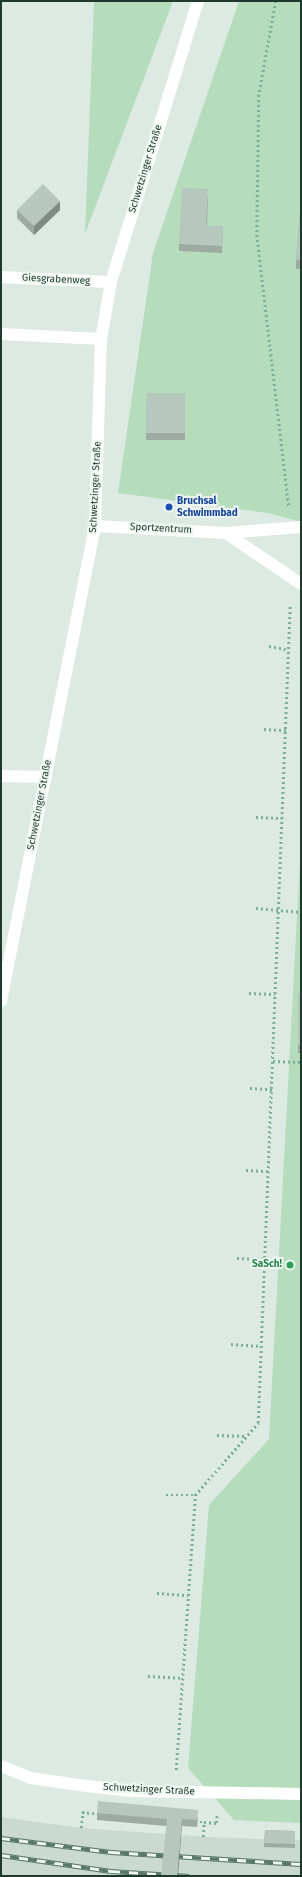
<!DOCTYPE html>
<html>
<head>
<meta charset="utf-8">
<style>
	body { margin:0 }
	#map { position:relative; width:302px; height:1877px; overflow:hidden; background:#ddeae3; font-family:"Fira Sans",sans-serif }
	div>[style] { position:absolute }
	.built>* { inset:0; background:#cbdad1 }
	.green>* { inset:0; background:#b5dcbb }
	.path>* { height:2.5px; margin-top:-1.25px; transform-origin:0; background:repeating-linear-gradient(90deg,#7caf99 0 2px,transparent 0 5px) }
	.lane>* { height:12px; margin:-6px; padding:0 6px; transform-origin:6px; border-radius:6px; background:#fff }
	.street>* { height:12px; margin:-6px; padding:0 6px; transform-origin:6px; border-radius:6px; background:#fff }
	.rail>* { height:4.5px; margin-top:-2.25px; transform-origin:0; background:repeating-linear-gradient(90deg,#eef6f1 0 9px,#58766a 0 18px); box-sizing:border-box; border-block:1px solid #58766a }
	.wall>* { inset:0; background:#9daba3 }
	.shaded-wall>* { inset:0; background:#7f8b85 }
	.building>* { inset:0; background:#b6c7be }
	.dots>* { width:11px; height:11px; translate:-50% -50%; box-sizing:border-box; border:2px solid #eef6f1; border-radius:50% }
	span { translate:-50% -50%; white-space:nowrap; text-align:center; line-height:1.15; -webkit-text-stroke:4px #eef6f1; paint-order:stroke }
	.street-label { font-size:10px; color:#1f392f }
	.transit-label { font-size:10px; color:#164399; font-weight:700 }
	.left { translate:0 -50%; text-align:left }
	.leisure-label { font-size:10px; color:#27864d; font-weight:700 }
	.right { translate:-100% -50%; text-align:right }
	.frame { position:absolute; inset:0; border:2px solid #1f392f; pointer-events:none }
</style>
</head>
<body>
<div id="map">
	<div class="built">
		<i style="clip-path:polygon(1px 1817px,81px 1828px,207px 1837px,264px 1839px,265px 1834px,295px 1835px,295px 1840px,301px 1840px,301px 1876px,1px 1876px)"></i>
	</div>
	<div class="green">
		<i style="clip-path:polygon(94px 1px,173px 1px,85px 234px)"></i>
		<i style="clip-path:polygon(239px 1px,301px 1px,301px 522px,268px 513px,118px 493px,153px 253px)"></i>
		<i style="clip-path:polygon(301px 842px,301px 1823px,234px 1820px,188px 1768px,209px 1505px,269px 1439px)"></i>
	</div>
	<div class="path">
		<i style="left:276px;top:1px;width:96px;rotate:100.3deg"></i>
		<i style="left:259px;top:95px;width:140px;rotate:90.8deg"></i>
		<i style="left:257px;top:235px;width:274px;rotate:83.3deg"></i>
		<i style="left:269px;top:646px;width:20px;rotate:11deg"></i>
		<i style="left:264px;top:729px;width:22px;rotate:3deg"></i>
		<i style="left:256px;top:817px;width:26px;rotate:2deg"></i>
		<i style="left:256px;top:908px;width:45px;rotate:5.1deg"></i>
		<i style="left:249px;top:993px;width:26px;rotate:2deg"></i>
		<i style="left:273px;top:1061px;width:28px;rotate:2deg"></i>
		<i style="left:250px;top:1088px;width:22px;rotate:3deg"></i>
		<i style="left:246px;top:1170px;width:22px;rotate:3deg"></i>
		<i style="left:237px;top:1258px;width:28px;rotate:2deg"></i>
		<i style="left:231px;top:1344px;width:30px;rotate:4deg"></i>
		<i style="left:217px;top:1435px;width:29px;rotate:2deg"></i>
		<i style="left:166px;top:1495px;width:29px"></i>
		<i style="left:157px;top:1593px;width:31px;rotate:4deg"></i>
		<i style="left:148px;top:1676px;width:34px;rotate:3deg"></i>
		<i style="left:176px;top:1770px;width:276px;rotate:-86deg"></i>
		<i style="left:195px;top:1495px;width:96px;rotate:-48.8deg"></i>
		<i style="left:258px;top:1423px;width:820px;rotate:-87.76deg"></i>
		<i style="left:82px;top:1812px;width:18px;rotate:6deg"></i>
		<i style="left:195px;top:1822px;width:9px"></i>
		<i style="left:81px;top:1828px;width:17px;rotate:-83deg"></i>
		<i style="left:203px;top:1837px;width:15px;rotate:-86deg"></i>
		<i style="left:204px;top:1822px;width:12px;rotate:5deg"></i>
		<i style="left:216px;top:1823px;width:8px;rotate:-83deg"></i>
	</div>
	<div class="lane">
		<i style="left:1px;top:776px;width:45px;rotate:1.3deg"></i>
	</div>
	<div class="street">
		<i style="left:1px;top:277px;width:110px;rotate:2.6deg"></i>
		<i style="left:1px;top:334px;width:100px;rotate:2.9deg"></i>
		<i style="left:95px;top:526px;width:131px;rotate:3.1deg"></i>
		<i style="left:226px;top:533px;width:75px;rotate:-4.6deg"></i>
		<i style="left:226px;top:533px;width:91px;rotate:34.2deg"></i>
		<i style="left:1px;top:1001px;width:484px;rotate:-78.8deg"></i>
		<i style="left:95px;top:526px;width:187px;rotate:-88.2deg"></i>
		<i style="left:101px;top:339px;width:58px;rotate:-80deg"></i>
		<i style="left:111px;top:282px;width:294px;rotate:-72.8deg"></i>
		<i style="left:1px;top:1766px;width:31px;rotate:22deg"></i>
		<i style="left:30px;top:1778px;width:57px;rotate:8.1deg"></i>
		<i style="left:86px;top:1786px;width:47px;rotate:6.1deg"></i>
		<i style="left:133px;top:1791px;width:168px;rotate:1deg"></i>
	</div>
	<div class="rail">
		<i style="left:1px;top:1838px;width:111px;rotate:7.3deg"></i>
		<i style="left:111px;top:1852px;width:190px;rotate:3.6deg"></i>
		<i style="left:1px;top:1855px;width:111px;rotate:8.3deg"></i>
		<i style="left:111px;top:1871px;width:78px;rotate:3.7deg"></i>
	</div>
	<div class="wall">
		<i style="clip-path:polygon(208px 196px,207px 226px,223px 226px,222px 253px,179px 251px,179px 244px)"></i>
		<i style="clip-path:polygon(301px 202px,301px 269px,296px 269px,296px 260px)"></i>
		<i style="clip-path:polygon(17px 210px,60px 210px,34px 235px,17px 218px)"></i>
		<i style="clip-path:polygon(147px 393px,185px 393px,185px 440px,146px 440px)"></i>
		<i style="clip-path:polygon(298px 993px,301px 993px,301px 1053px,298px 1053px)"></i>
		<i style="clip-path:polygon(301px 1268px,301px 1307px,300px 1307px,300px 1298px)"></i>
		<i style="clip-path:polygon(97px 1813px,198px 1817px,197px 1827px,182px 1826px,166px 1826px,97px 1820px)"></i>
		<i style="clip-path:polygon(265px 1830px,295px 1831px,295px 1848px,264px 1847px)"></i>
	</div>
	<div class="shaded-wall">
		<i style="clip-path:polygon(60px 201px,60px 210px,34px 235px,34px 226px)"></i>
		<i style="clip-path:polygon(182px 1819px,182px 1826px,178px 1876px,177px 1876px)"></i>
	</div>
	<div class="building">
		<i style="clip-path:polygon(43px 184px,60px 201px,34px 226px,17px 210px)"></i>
		<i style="clip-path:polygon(182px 188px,208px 189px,206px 226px,223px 226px,222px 246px,179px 244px)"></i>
		<i style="clip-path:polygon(301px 202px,301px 260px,296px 260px)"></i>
		<i style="clip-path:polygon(147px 393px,185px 393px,185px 433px,146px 433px)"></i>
		<i style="clip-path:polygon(298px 993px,301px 993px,301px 1045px,298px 1045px)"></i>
		<i style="clip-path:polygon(301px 1268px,301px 1298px,300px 1298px)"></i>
		<i style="clip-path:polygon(98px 1801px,198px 1810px,197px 1820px,182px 1819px,177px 1876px,161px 1876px,167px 1819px,97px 1813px)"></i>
		<i style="clip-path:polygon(265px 1830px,295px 1831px,295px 1844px,264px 1843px)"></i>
	</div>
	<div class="dots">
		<i style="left:169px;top:507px;background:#1a4fb4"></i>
		<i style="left:290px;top:1265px;background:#2e9e5b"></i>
	</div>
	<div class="street-label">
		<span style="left:146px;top:169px;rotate:-73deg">Schwetzinger Straße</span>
		<span style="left:56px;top:280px;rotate:3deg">Giesgrabenweg</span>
		<span style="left:96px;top:487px;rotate:-87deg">Schwetzinger Straße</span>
		<span style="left:161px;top:529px;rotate:3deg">Sportzentrum</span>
		<span style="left:40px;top:805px;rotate:-79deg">Schwetzinger Straße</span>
		<span style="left:149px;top:1790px;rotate:3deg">Schwetzinger Straße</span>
	</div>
	<div class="transit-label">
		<span class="left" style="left:177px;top:507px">Bruchsal<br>Schwimmbad</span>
	</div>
	<div class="leisure-label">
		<span class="right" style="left:282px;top:1265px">SaSch!</span>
	</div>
	<div class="frame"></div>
</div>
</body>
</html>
